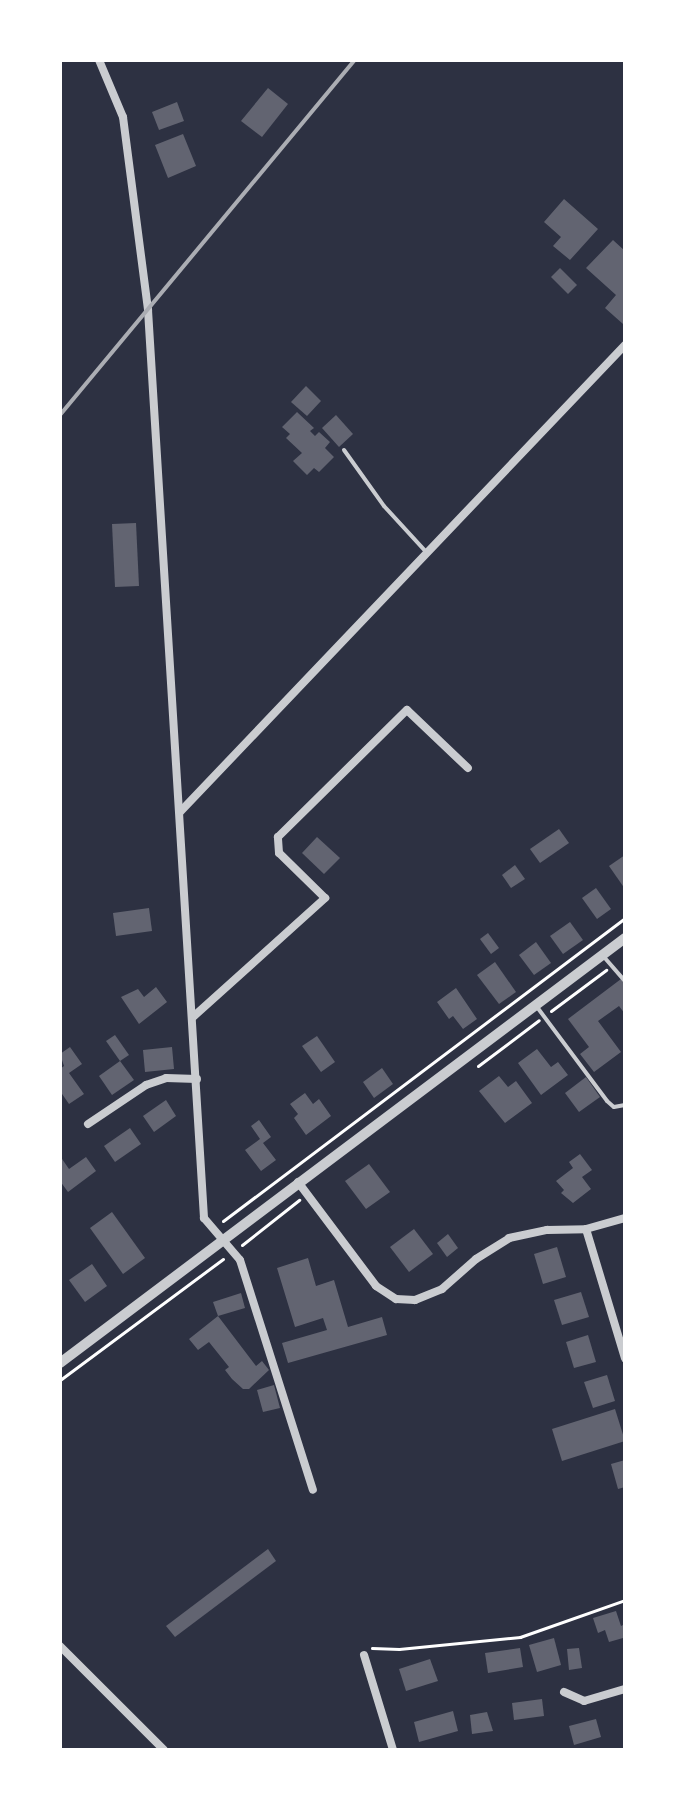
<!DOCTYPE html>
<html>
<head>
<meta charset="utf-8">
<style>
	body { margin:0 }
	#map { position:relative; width:685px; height:1810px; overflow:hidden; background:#2d3142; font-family:Bitter,serif }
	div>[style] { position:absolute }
	.building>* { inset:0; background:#626471 }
	.path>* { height:3px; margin:-1.5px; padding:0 1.5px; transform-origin:1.5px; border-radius:1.5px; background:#fff }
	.service>* { height:4px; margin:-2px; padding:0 2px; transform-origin:2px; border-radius:2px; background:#caccd0 }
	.minor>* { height:8px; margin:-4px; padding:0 4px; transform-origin:4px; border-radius:4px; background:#caccd0 }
	.tertiary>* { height:10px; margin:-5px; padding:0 5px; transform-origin:5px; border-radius:5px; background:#caccd0 }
	.rail>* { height:4px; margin:-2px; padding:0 2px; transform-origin:2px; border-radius:2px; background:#abadb3 }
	span { translate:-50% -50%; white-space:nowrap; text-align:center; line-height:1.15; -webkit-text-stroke:6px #fff; paint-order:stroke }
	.frame { position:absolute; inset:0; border:62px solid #fff; pointer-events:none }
</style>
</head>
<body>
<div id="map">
	<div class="building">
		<i style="clip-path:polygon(268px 88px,288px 104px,262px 137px,241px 121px)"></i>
		<i style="clip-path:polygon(177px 102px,184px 121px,159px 130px,152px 112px)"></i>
		<i style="clip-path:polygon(183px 134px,196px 166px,168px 178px,155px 145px)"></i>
		<i style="clip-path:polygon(564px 199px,598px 229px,570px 260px,553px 246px,561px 237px,544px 222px)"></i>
		<i style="clip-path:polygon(613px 240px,625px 251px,623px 324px,605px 308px,616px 295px,586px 268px)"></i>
		<i style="clip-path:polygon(560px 268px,577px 285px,568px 294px,551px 277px)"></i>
		<i style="clip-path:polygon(306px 386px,321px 401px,307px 416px,291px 402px)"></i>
		<i style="clip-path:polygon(297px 412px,314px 428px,310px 431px,315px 436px,319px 432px,330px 442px,325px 448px,334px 457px,319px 472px,314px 468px,307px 475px,293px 461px,302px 453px,286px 438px,290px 434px,282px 427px)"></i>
		<i style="clip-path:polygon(336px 415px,353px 434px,339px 447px,322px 428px)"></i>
		<i style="clip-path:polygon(136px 523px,139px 586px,115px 587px,112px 524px)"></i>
		<i style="clip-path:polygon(559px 829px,569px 843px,540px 863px,530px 849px)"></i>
		<i style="clip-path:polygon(317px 837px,340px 858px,324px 874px,302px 853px)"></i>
		<i style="clip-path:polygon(625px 855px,625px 889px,609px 866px)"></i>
		<i style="clip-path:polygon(515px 865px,525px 879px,511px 888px,502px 875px)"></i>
		<i style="clip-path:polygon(596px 888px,611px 909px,597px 919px,582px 898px)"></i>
		<i style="clip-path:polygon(149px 908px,152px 931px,116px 936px,113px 913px)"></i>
		<i style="clip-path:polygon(570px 922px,583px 940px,563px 954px,550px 936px)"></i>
		<i style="clip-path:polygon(488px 933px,499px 948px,491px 954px,480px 939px)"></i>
		<i style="clip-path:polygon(536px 942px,551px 963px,534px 975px,519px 955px)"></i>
		<i style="clip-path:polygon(495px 962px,516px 992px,499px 1004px,477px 975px)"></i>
		<i style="clip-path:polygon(621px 979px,625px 984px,625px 1014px,619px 1006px,598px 1021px,621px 1052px,594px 1072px,580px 1054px,589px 1047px,568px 1019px)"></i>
		<i style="clip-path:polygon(156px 987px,167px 1002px,139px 1024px,121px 997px,138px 989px,144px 997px)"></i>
		<i style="clip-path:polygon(456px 988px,477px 1019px,463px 1029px,453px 1016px,449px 1019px,437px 1002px)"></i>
		<i style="clip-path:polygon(115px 1035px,129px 1055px,120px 1061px,106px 1041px)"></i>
		<i style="clip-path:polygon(317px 1036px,335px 1062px,321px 1072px,302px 1046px)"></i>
		<i style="clip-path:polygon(70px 1047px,82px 1064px,69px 1073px,84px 1094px,69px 1104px,60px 1091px,60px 1069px,64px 1066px,60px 1054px)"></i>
		<i style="clip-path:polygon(172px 1047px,174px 1069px,145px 1072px,143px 1050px)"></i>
		<i style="clip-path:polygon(537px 1049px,551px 1067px,558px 1062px,568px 1075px,541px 1095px,518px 1063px)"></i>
		<i style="clip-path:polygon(120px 1061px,134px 1080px,112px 1095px,99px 1076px)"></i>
		<i style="clip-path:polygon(382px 1068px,393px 1084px,374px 1098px,363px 1082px)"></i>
		<i style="clip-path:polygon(499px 1076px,508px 1087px,516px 1081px,532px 1103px,505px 1123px,479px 1091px)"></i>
		<i style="clip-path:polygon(586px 1077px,600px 1097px,579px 1112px,565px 1093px)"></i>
		<i style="clip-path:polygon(305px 1093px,313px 1104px,319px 1099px,331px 1116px,306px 1135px,294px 1118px,298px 1114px,290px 1104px)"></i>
		<i style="clip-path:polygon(166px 1100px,176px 1116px,154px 1132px,143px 1116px)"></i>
		<i style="clip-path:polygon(259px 1120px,271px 1137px,263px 1143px,276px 1160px,261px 1171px,245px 1150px,260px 1139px,251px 1126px)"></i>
		<i style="clip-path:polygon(130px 1128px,141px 1144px,115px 1162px,104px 1146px)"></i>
		<i style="clip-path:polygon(580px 1154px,592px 1170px,582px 1177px,591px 1189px,573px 1203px,561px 1193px,564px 1190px,556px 1181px,573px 1168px,569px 1162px)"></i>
		<i style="clip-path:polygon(60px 1156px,69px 1169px,86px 1157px,96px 1171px,68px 1192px,60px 1181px)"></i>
		<i style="clip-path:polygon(369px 1164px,390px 1192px,366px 1209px,345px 1181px)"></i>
		<i style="clip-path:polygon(112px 1212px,145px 1258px,123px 1274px,90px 1228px)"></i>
		<i style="clip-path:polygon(414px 1229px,433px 1254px,409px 1272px,390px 1247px)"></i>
		<i style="clip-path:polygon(448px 1234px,458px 1248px,447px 1257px,437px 1243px)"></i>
		<i style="clip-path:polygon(557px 1247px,566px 1277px,543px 1284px,534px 1254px)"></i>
		<i style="clip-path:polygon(308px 1258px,316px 1286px,334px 1280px,348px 1327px,382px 1317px,387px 1335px,288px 1363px,282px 1343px,327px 1330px,323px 1318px,295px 1327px,277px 1268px)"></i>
		<i style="clip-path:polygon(92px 1264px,107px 1286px,85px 1302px,69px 1280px)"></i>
		<i style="clip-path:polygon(581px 1292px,589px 1317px,562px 1325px,554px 1300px)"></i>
		<i style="clip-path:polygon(241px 1293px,245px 1308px,218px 1316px,213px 1302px)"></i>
		<i style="clip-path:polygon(218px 1316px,256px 1366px,262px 1361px,269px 1370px,249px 1389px,243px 1389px,232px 1379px,225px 1370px,229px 1367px,209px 1342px,198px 1350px,189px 1339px)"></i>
		<i style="clip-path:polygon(588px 1335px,596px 1362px,574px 1368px,566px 1342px)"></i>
		<i style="clip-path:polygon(607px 1375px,615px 1401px,593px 1408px,584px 1382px)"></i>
		<i style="clip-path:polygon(274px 1385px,280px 1408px,263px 1412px,257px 1390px)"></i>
		<i style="clip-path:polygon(615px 1409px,625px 1441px,562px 1461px,552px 1429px)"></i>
		<i style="clip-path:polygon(625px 1460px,625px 1487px,618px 1489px,611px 1464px)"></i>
		<i style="clip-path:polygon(268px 1549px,276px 1561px,175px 1637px,166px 1626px)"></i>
		<i style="clip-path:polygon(616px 1611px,621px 1626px,625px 1624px,625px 1644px,623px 1638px,609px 1642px,605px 1630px,598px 1633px,593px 1618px)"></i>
		<i style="clip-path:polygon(554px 1638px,561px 1665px,537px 1672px,529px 1645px)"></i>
		<i style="clip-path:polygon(520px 1648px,523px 1667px,488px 1673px,485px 1653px)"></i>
		<i style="clip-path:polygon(579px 1648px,582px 1668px,569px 1670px,567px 1649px)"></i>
		<i style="clip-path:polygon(430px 1659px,438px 1681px,406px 1691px,399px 1669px)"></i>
		<i style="clip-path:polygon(542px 1699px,544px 1716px,514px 1720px,512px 1703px)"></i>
		<i style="clip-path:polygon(453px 1711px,458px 1731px,419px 1742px,414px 1722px)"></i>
		<i style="clip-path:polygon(487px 1712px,493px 1731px,472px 1734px,470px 1715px)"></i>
		<i style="clip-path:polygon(596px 1719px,601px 1737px,574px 1745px,569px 1726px)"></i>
	</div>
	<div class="path">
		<i style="left:551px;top:1011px;width:69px;rotate:-36.7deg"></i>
		<i style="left:478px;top:1066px;width:76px;rotate:-37deg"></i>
		<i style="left:223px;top:1221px;width:503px;rotate:-37.01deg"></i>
		<i style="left:242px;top:1245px;width:73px;rotate:-38.3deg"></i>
		<i style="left:60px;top:1380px;width:203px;rotate:-36.6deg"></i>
		<i style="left:372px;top:1648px;width:27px;rotate:2deg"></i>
		<i style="left:399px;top:1649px;width:122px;rotate:-5.7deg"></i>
		<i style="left:520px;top:1637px;width:111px;rotate:-19.4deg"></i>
	</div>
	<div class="service">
		<i style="left:344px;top:450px;width:69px;rotate:54.5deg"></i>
		<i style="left:384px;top:506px;width:64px;rotate:47.5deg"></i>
		<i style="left:604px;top:957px;width:32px;rotate:49deg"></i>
		<i style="left:537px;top:1007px;width:117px;rotate:53.3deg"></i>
		<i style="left:607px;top:1101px;width:9px;rotate:41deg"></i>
		<i style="left:614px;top:1107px;width:11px;rotate:-10deg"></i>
	</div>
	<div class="minor">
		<i style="left:99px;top:60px;width:62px;rotate:67.2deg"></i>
		<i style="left:123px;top:117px;width:195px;rotate:82.6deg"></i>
		<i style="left:148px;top:310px;width:910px;rotate:86.47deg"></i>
		<i style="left:204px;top:1218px;width:55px;rotate:49.4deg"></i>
		<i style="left:240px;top:1260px;width:241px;rotate:72.4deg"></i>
		<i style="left:180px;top:812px;width:645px;rotate:-46.38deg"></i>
		<i style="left:193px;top:1017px;width:178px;rotate:-42deg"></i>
		<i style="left:325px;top:898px;width:64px;rotate:-135.6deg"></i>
		<i style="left:279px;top:853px;width:16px;rotate:-94deg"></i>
		<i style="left:278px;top:837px;width:181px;rotate:-44.6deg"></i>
		<i style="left:407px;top:710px;width:84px;rotate:43.6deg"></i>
		<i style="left:88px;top:1124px;width:70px;rotate:-33.9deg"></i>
		<i style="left:146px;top:1085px;width:21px;rotate:-19deg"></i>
		<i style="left:166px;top:1078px;width:31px;rotate:2deg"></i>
		<i style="left:298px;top:1182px;width:130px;rotate:53.1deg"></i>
		<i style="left:376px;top:1286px;width:24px;rotate:33deg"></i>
		<i style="left:396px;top:1299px;width:19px;rotate:3deg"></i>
		<i style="left:415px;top:1300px;width:29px;rotate:-22deg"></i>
		<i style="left:442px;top:1289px;width:45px;rotate:-41.4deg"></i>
		<i style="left:476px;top:1259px;width:39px;rotate:-32deg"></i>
		<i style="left:509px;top:1238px;width:39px;rotate:-12deg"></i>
		<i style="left:547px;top:1230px;width:39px;rotate:-1deg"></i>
		<i style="left:586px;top:1229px;width:135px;rotate:73.2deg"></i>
		<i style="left:586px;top:1229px;width:41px;rotate:-15.8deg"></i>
		<i style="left:60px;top:1646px;width:147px;rotate:45deg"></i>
		<i style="left:364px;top:1655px;width:99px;rotate:73deg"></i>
		<i style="left:564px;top:1692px;width:22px;rotate:24deg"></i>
		<i style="left:584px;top:1701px;width:43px;rotate:-16.3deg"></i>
	</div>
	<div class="tertiary">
		<i style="left:60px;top:1363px;width:707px;rotate:-36.95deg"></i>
	</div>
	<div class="rail">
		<i style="left:60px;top:415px;width:462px;rotate:-50.3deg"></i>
	</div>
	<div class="frame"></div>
</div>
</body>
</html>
